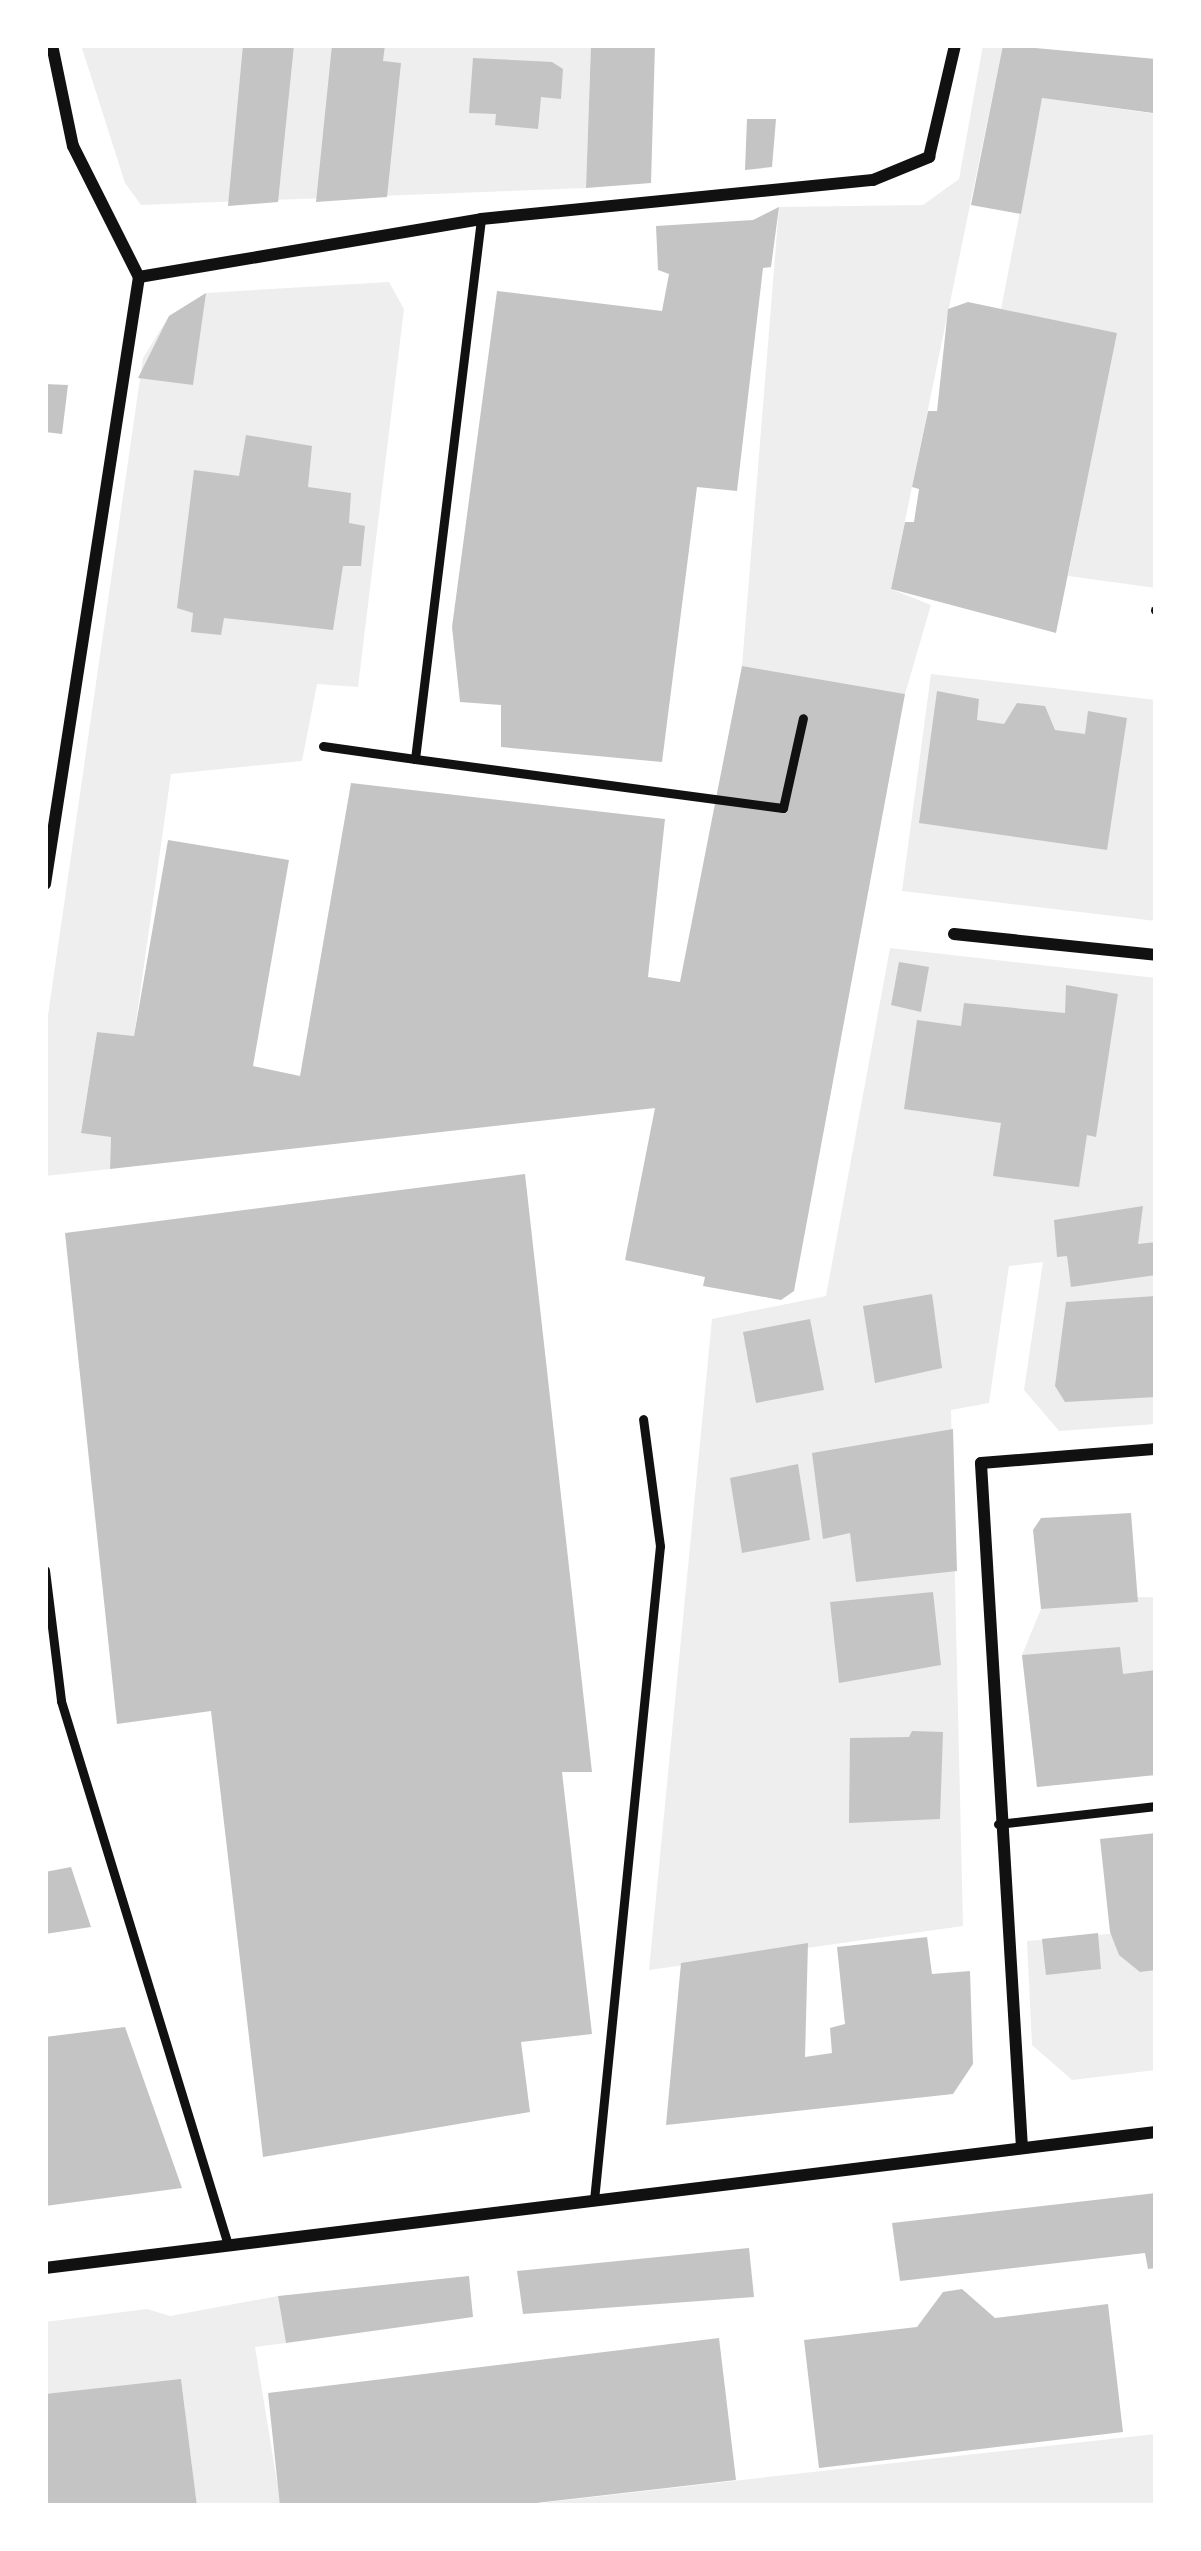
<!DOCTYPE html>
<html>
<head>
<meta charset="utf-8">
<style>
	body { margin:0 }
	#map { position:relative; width:1201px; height:2551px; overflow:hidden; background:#fff; font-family:"Golos Text",sans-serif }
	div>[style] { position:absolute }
	.green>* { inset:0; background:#eee }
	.building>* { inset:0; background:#c4c4c4 }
	.service>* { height:9px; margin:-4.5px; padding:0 4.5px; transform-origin:4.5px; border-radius:4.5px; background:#111 }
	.minor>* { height:12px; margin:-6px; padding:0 6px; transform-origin:6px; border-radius:6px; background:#111 }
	span { translate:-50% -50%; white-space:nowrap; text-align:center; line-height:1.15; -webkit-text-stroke:12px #fff; paint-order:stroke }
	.frame { position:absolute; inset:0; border:48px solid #fff; pointer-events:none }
</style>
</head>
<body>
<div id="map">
	<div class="green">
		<i style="clip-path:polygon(81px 45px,591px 45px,586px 188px,141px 205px,125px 183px)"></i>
		<i style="clip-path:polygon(983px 45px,1003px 45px,891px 589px,931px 605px,905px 694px,742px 666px,779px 207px,923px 205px,959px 179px)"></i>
		<i style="clip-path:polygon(1042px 98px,1156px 114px,1156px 588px,1068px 576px,1116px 333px,1001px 309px)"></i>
		<i style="clip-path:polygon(389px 282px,404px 309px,358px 687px,317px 684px,302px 761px,171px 774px,134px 1036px,97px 1032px,81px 1132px,111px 1137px,110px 1169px,45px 1176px,45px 1036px,143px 358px,169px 316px,206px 293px)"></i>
		<i style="clip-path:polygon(931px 674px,1156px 700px,1156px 921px,902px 891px)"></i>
		<i style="clip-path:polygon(890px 948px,1156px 978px,1156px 1424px,1059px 1431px,1024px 1390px,1043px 1262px,1009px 1266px,989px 1403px,951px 1410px,963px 1926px,649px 1970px,712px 1319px,826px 1296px)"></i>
		<i style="clip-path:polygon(1156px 1597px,1156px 1773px,1037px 1787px,1022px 1655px,1041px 1609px,1051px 1598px)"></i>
		<i style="clip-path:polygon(1156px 1930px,1156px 2070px,1072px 2080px,1032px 2045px,1027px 1941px)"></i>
		<i style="clip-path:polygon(278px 2296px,286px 2343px,255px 2347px,281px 2506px,197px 2506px,181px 2380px,45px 2394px,45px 2322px,147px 2309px,170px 2316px)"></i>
		<i style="clip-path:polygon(1156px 2434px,1156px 2506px,515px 2506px,776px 2476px)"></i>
	</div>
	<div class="building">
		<i style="clip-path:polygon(243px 45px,294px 45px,278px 202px,228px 206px)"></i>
		<i style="clip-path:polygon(332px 45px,385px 45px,383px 61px,401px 63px,387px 197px,316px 202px)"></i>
		<i style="clip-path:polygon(591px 45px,655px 45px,651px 183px,586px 188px)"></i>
		<i style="clip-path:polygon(1003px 45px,1156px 59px,1153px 113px,1042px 98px,1021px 214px,971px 205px)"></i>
		<i style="clip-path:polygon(473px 58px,552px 62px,563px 69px,561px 99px,541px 97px,538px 129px,495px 125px,496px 114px,469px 113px)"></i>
		<i style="clip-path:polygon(747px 119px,776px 119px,772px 167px,745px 170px)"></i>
		<i style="clip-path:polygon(779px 207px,771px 267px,763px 268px,737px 491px,697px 487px,662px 762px,501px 747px,501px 705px,460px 702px,452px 627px,497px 291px,662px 311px,669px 274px,658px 270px,656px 226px,753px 220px)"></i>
		<i style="clip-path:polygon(206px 293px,193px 385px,138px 378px,169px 316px)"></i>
		<i style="clip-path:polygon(968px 302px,1117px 333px,1056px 633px,891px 589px,905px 522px,914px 522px,919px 489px,912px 487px,928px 411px,937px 411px,948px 309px)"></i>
		<i style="clip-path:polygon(45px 384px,68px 385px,62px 434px,45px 432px)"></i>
		<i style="clip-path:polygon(246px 435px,312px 446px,308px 487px,351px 493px,349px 523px,365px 526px,361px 566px,343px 566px,333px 630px,224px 618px,221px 635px,191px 632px,193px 613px,177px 608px,194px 470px,239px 476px)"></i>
		<i style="clip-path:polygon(742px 666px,905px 694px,794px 1291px,781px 1300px,703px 1286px,705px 1277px,625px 1260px,655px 1108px,110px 1169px,111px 1137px,81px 1133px,97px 1032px,134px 1036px,168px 840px,289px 860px,253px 1066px,300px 1076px,351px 783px,665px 819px,648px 977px,680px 982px)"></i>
		<i style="clip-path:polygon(937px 691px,979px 699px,977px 720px,1004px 724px,1017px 703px,1045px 706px,1055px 730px,1085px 734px,1088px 711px,1127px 718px,1107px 850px,919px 823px)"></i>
		<i style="clip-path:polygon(899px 962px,929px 967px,921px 1012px,891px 1005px)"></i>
		<i style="clip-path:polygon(1066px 985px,1118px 994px,1096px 1137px,1087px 1135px,1079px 1187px,993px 1176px,1001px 1123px,904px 1109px,917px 1020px,961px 1026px,964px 1003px,1065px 1013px)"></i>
		<i style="clip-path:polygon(525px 1174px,592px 1772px,562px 1772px,592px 2034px,521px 2042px,530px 2112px,263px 2157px,211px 1711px,117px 1724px,65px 1233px)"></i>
		<i style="clip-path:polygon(1143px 1206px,1138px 1244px,1156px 1242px,1156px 1275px,1071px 1287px,1067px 1256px,1057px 1257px,1054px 1220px)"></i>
		<i style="clip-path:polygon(932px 1294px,942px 1368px,875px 1383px,863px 1306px)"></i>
		<i style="clip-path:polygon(1156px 1296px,1156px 1397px,1065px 1402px,1055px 1386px,1066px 1302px)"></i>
		<i style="clip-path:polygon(810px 1319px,824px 1390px,756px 1403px,743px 1332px)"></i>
		<i style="clip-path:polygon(953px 1429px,957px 1571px,856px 1582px,850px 1533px,823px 1539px,812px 1453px)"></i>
		<i style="clip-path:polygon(798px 1464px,810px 1540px,742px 1553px,730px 1478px)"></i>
		<i style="clip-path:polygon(1131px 1513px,1138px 1602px,1041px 1609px,1033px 1530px,1041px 1518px)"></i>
		<i style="clip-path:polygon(933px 1592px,941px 1665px,839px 1683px,830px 1602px)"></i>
		<i style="clip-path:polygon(1120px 1647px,1123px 1674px,1156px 1670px,1156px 1775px,1037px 1787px,1022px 1655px)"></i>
		<i style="clip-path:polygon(912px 1731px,943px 1732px,940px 1819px,849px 1823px,850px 1738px,909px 1737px)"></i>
		<i style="clip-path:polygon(1156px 1833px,1156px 1970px,1140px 1972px,1119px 1955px,1110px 1932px,1100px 1839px)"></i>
		<i style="clip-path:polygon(71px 1867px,91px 1927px,45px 1934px,45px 1872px)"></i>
		<i style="clip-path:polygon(1098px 1933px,1101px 1969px,1046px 1975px,1042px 1939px)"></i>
		<i style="clip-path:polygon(927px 1937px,932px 1974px,970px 1971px,973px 2064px,953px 2094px,666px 2125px,681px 1963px,808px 1943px,805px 2057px,832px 2053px,830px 2028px,845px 2024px,837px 1947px)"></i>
		<i style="clip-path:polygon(125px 2027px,182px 2188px,45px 2206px,45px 2037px)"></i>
		<i style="clip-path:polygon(1156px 2193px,1156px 2268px,1148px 2269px,1145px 2253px,900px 2281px,892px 2223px)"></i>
		<i style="clip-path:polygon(749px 2248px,754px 2297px,523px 2314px,517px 2271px)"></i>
		<i style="clip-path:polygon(469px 2276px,473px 2317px,286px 2343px,278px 2296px)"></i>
		<i style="clip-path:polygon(962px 2289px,995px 2318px,1108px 2304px,1123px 2432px,819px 2468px,804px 2340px,917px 2327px,943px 2292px)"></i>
		<i style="clip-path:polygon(719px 2338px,736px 2480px,510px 2506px,280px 2506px,268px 2393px)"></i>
		<i style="clip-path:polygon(181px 2379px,197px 2506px,45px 2506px,45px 2394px)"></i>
	</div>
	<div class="service">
		<i style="left:481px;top:219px;width:544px;rotate:96.97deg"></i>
		<i style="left:415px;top:759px;width:371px;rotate:7.6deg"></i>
		<i style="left:783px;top:808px;width:92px;rotate:-77.5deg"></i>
		<i style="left:1155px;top:610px;width:1px"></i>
		<i style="left:323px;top:746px;width:93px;rotate:8deg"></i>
		<i style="left:45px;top:1570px;width:132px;rotate:83deg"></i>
		<i style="left:61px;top:1701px;width:569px;rotate:72.93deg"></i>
		<i style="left:998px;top:1824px;width:159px;rotate:-6.5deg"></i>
		<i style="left:594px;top:2200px;width:657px;rotate:-84.24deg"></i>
		<i style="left:660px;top:1546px;width:128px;rotate:-97.6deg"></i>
	</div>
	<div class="minor">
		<i style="left:52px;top:45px;width:103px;rotate:78.3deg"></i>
		<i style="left:73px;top:146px;width:147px;rotate:63.3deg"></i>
		<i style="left:139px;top:277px;width:347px;rotate:-9.6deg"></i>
		<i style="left:481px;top:219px;width:394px;rotate:-5.7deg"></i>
		<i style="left:873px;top:180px;width:61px;rotate:-22.3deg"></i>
		<i style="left:929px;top:157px;width:115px;rotate:-76.9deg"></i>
		<i style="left:45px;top:884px;width:614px;rotate:-81.2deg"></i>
		<i style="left:954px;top:934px;width:203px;rotate:5.9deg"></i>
		<i style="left:1022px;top:2148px;width:686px;rotate:-93.43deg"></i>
		<i style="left:981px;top:1463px;width:176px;rotate:-4.6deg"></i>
		<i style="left:45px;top:2268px;width:1119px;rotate:-6.98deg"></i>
	</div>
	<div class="frame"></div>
</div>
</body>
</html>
